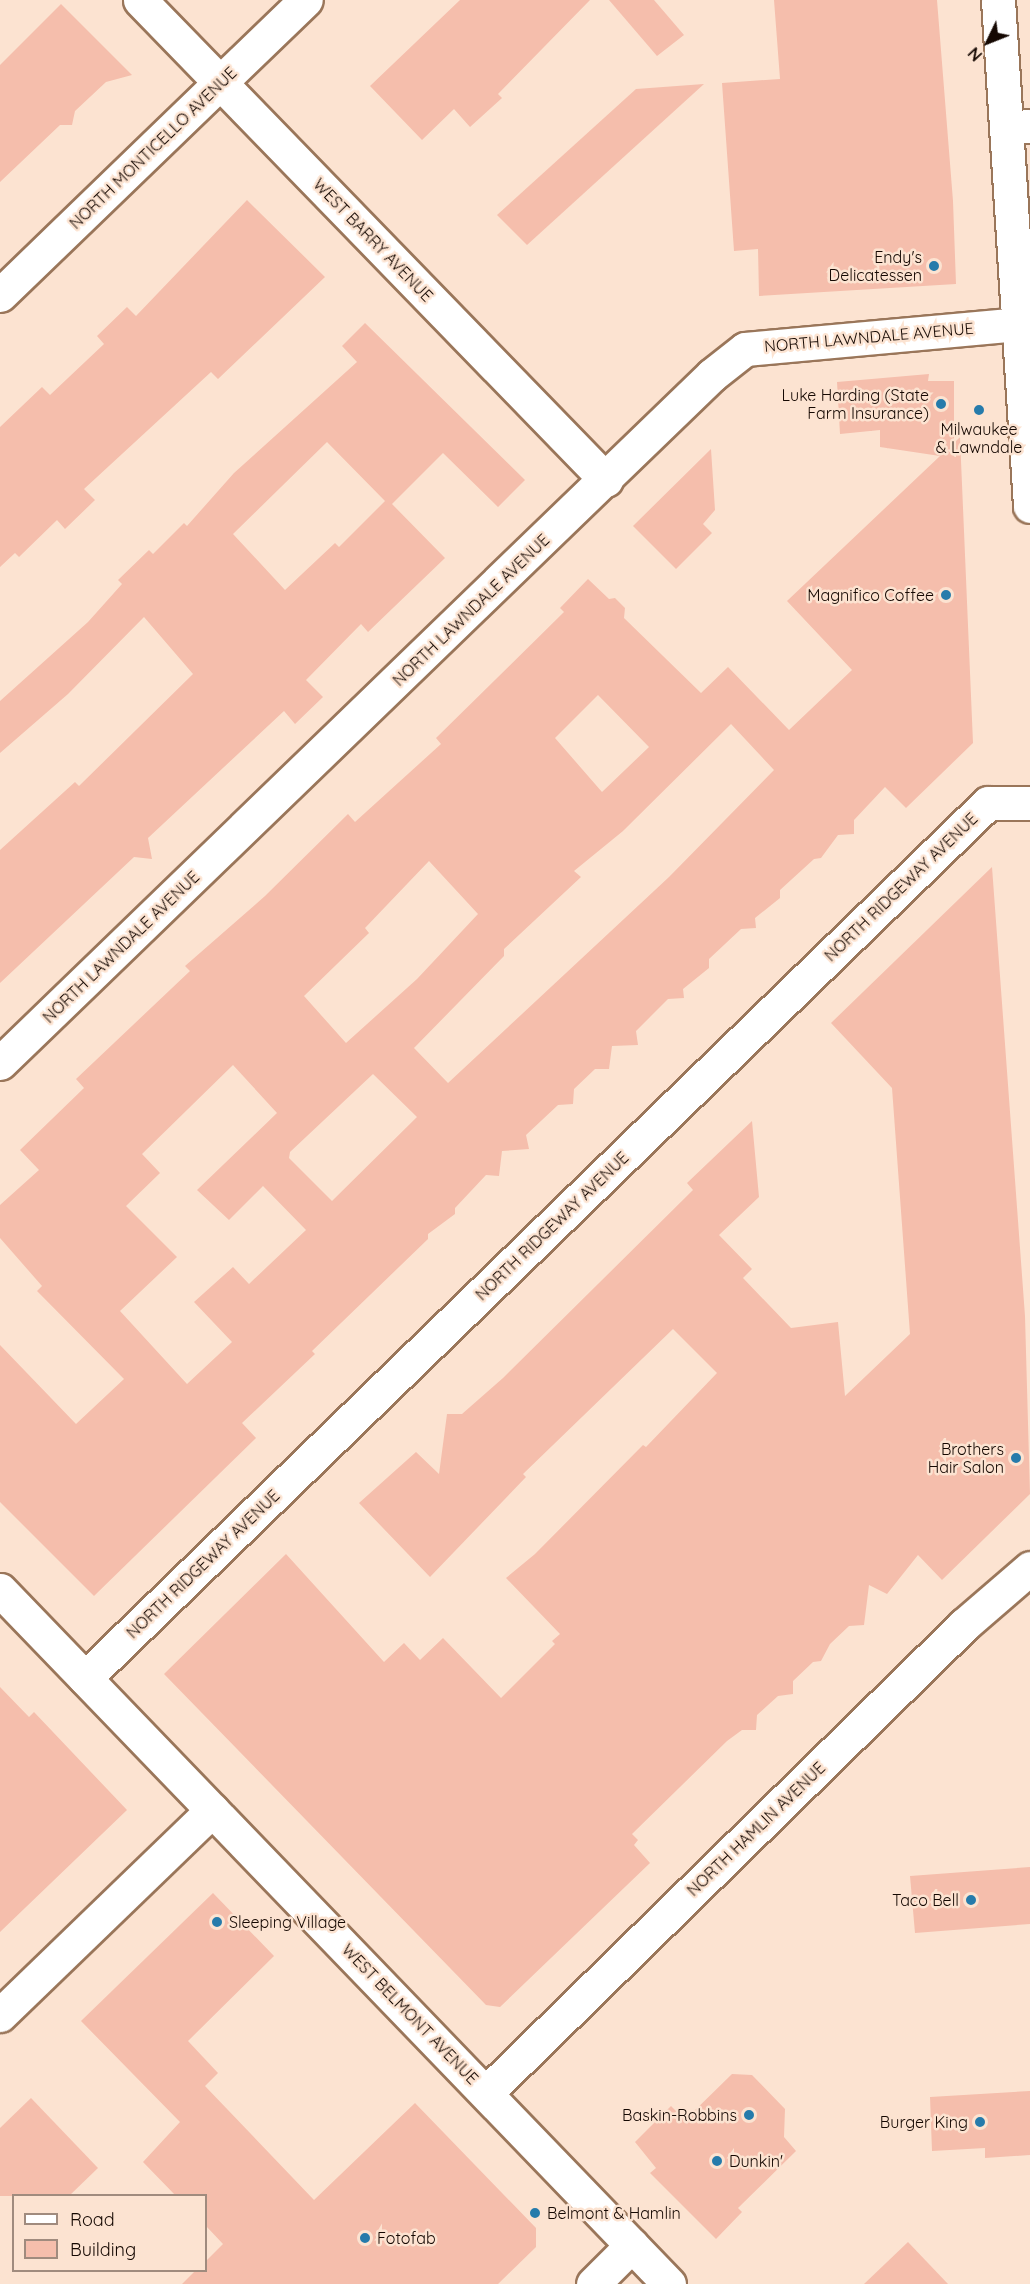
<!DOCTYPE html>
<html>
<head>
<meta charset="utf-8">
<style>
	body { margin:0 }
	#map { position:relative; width:1030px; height:2284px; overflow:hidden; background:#fce3d1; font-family:Quicksand,sans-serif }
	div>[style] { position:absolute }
	.building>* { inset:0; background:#f5beac }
	.roads { filter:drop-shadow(2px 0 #9a765a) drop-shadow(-2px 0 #9a765a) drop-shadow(0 2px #9a765a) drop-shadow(0 -2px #9a765a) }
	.minor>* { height:33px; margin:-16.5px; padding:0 16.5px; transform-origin:16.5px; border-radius:16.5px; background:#fff }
	.major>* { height:33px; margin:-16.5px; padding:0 16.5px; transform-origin:16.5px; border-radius:16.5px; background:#fff }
	.dots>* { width:16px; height:16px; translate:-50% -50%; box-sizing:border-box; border:3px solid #fce3d1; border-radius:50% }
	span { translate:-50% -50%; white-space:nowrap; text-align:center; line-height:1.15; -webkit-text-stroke:5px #fce3d1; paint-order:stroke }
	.street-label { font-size:16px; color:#150802 }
	.poi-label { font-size:16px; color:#150802 }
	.right { translate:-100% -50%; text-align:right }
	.left { translate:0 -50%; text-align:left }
	.legend { position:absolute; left:12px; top:2194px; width:195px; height:78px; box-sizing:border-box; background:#fce3d1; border:2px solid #a08b7e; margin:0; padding:8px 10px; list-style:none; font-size:18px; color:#150802 }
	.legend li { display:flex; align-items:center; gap:12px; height:30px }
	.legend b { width:30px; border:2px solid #a08b7e }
	.north { position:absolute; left:958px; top:12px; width:60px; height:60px; -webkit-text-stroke:4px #fce3d1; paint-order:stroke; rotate:227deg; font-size:16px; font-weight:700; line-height:24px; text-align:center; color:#150802 }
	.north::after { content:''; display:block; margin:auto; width:21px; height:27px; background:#150802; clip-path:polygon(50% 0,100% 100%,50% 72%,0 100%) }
</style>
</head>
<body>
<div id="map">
	<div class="building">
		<i style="clip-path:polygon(460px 0,590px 0,498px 94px,502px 98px,470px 127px,454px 109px,422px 140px,370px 86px)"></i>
		<i style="clip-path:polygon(609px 0,654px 0,684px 35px,657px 56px)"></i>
		<i style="clip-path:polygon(774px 0,937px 0,953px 201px,956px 284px,759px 296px,758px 249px,734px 251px,722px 83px,780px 79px)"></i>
		<i style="clip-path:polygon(61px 4px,132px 75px,106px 82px,75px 111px,72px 125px,60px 125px,0 182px,0 65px)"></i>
		<i style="clip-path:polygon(704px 84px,527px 245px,497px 215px,636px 89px)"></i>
		<i style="clip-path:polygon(247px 200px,325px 277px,218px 379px,211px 372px,84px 489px,95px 500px,65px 529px,57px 520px,19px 557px,15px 553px,0 567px,0 427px,42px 387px,50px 395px,104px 344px,97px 336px,127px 307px,136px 316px)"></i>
		<i style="clip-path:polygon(evenodd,365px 323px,525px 480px,498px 507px,443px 453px,392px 504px,445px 558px,368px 632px,361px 624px,306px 680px,323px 697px,295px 724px,284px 711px,148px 838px,152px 859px,134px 857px,0 983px,0 850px,75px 782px,79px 786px,193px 674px,144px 617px,68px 694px,0 753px,0 701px,88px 622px,122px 584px,118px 580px,149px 550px,153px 554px,184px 523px,187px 526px,234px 473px,357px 362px,342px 346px,365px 323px,327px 442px,385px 501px,339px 547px,335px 543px,285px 590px,233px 534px,327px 442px)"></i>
		<i style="clip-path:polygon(evenodd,929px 374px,928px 381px,954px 381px,954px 443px,960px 437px,973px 743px,906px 808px,885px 787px,854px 820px,854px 834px,838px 835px,821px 858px,814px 859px,780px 890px,780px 898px,755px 918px,756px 928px,741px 929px,709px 959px,709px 968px,683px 989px,684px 998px,668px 999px,636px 1031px,638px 1045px,612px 1046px,609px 1069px,595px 1069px,574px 1089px,573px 1104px,558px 1105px,526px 1135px,529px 1149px,502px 1151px,499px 1176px,486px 1175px,455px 1208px,455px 1214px,428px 1234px,428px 1239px,312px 1351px,315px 1354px,242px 1423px,256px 1438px,94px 1596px,0 1502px,0 1345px,76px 1424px,124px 1379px,37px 1291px,42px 1286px,0 1238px,0 1205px,39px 1170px,20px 1150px,84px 1088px,76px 1079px,190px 971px,185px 966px,265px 896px,348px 814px,355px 822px,441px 744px,436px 738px,564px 612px,560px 608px,588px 579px,609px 599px,615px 598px,625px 608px,624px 618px,701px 693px,728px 667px,789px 730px,852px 670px,787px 601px,940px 456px,880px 447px,880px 430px,840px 434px,837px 382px,929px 374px,598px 695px,649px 747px,602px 792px,555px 738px,598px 695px,929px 374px,731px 724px,774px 770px,669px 877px,448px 1083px,414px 1048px,504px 956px,504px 949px,581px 877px,574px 871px,623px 831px,731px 724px,929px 374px,429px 861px,478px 914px,417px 979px,346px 1043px,304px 996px,369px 933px,365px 928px,429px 861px,929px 374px,233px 1065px,277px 1113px,197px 1190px,229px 1220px,263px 1186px,306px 1230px,249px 1284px,233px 1267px,194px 1302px,232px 1342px,187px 1384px,120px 1311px,177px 1257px,126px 1206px,160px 1173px,142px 1154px,233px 1065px,929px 374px,373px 1074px,417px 1117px,332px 1201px,289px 1158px,290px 1152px,373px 1074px)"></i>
		<i style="clip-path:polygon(711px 449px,715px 510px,703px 524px,712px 533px,676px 569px,633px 526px)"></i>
		<i style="clip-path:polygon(992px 867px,1025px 1316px,1030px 1494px,942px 1580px,918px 1555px,887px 1594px,869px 1585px,864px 1625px,849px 1626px,830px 1644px,821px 1661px,813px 1662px,793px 1681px,793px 1694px,778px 1696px,757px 1715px,756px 1730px,742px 1730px,727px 1741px,632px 1834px,638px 1840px,634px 1845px,650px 1863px,500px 2007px,486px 2005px,164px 1674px,286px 1554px,384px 1662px,404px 1643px,420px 1660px,443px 1638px,501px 1698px,555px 1644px,552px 1641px,560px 1634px,506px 1578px,535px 1554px,643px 1445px,646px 1447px,717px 1373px,673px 1329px,523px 1474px,526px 1477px,430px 1577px,359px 1503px,416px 1452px,439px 1474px,447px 1414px,462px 1414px,503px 1378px,693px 1190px,687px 1183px,752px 1121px,759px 1197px,719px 1235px,752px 1269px,743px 1278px,791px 1328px,838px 1322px,845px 1396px,910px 1334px,892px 1088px,831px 1023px)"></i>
		<i style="clip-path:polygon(0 1687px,29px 1717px,34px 1712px,127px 1810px,0 1932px)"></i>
		<i style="clip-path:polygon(1030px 1867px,1030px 1924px,915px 1933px,910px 1876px)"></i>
		<i style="clip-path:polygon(213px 1893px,274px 1956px,188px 2041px,218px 2073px,205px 2086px,314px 2200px,415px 2103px,536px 2228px,536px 2247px,498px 2284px,182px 2284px,195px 2271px,206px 2271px,206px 2261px,223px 2244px,206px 2226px,206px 2196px,176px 2196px,143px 2162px,180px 2122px,81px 2021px)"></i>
		<i style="clip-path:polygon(732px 2074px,752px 2075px,785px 2109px,784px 2137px,796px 2151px,738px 2208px,742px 2212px,716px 2239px,650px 2173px,656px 2168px,635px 2142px,671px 2106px,685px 2120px)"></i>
		<i style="clip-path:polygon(1030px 2091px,1030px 2155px,985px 2158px,985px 2148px,932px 2151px,930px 2097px)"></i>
		<i style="clip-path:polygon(31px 2098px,98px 2168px,69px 2196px,0 2196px,0 2128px)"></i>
		<i style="clip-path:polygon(908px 2242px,948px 2284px,864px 2284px)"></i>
	</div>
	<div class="roads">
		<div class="minor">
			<i style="left:140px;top:0;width:669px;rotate:45.85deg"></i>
			<i style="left:1006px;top:128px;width:24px;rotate:-5deg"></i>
			<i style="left:0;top:295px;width:425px;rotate:-44deg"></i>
			<i style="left:0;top:1063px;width:990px;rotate:-44.02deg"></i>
			<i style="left:712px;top:375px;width:42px;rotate:-38.2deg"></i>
			<i style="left:745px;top:349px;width:274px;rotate:-5.2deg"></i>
			<i style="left:85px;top:1678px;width:1257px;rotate:-44.1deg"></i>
			<i style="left:988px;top:803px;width:42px"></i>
			<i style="left:0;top:2015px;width:295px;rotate:-44deg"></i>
			<i style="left:486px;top:2093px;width:669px;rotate:-44.39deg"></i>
			<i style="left:964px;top:1625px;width:87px;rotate:-40.8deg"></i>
			<i style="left:593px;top:2284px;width:55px;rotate:-45deg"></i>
		</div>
		<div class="major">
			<i style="left:998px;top:0;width:507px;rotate:86.38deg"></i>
			<i style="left:0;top:1590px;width:964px;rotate:46.05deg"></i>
		</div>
	</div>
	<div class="dots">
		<i style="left:934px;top:266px;background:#267bab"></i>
		<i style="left:941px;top:404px;background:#267bab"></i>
		<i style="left:979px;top:410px;background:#267bab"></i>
		<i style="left:946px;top:595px;background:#267bab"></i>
		<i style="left:1016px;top:1458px;background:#267bab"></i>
		<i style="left:971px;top:1900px;background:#267bab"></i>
		<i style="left:217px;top:1922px;background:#267bab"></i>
		<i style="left:749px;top:2115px;background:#267bab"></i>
		<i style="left:980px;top:2122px;background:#267bab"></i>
		<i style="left:717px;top:2161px;background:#267bab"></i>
		<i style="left:535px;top:2213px;background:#267bab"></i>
		<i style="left:365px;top:2238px;background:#267bab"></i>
	</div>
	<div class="street-label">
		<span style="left:153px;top:148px;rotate:-44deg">NORTH MONTICELLO AVENUE</span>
		<span style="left:373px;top:240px;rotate:46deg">WEST BARRY AVENUE</span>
		<span style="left:869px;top:337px;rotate:-5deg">NORTH LAWNDALE AVENUE</span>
		<span style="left:471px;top:610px;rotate:-44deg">NORTH LAWNDALE AVENUE</span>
		<span style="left:901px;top:887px;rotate:-44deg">NORTH RIDGEWAY AVENUE</span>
		<span style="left:121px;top:947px;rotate:-44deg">NORTH LAWNDALE AVENUE</span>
		<span style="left:552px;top:1226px;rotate:-44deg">NORTH RIDGEWAY AVENUE</span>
		<span style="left:203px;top:1564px;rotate:-44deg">NORTH RIDGEWAY AVENUE</span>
		<span style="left:756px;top:1829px;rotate:-44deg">NORTH HAMLIN AVENUE</span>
		<span style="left:410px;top:2014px;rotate:46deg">WEST BELMONT AVENUE</span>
	</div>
	<div class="poi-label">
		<span class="right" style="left:922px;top:266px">Endy's<br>Delicatessen</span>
		<span class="right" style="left:929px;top:404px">Luke Harding (State<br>Farm Insurance)</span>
		<span style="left:979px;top:438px">Milwaukee<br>&amp; Lawndale</span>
		<span class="right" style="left:934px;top:595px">Magnifico Coffee</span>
		<span class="right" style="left:1004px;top:1458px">Brothers<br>Hair Salon</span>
		<span class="right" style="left:959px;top:1900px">Taco Bell</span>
		<span class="left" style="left:229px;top:1922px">Sleeping Village</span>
		<span class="right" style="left:737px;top:2115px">Baskin-Robbins</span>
		<span class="right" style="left:968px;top:2122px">Burger King</span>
		<span class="left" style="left:729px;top:2161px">Dunkin'</span>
		<span class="left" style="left:547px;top:2213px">Belmont &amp; Hamlin</span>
		<span class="left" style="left:377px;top:2238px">Fotofab</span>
	</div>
	<ul class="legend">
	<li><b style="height:8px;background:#fff"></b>Road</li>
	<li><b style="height:16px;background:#f5beac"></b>Building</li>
	</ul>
	<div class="north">N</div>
</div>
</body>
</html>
